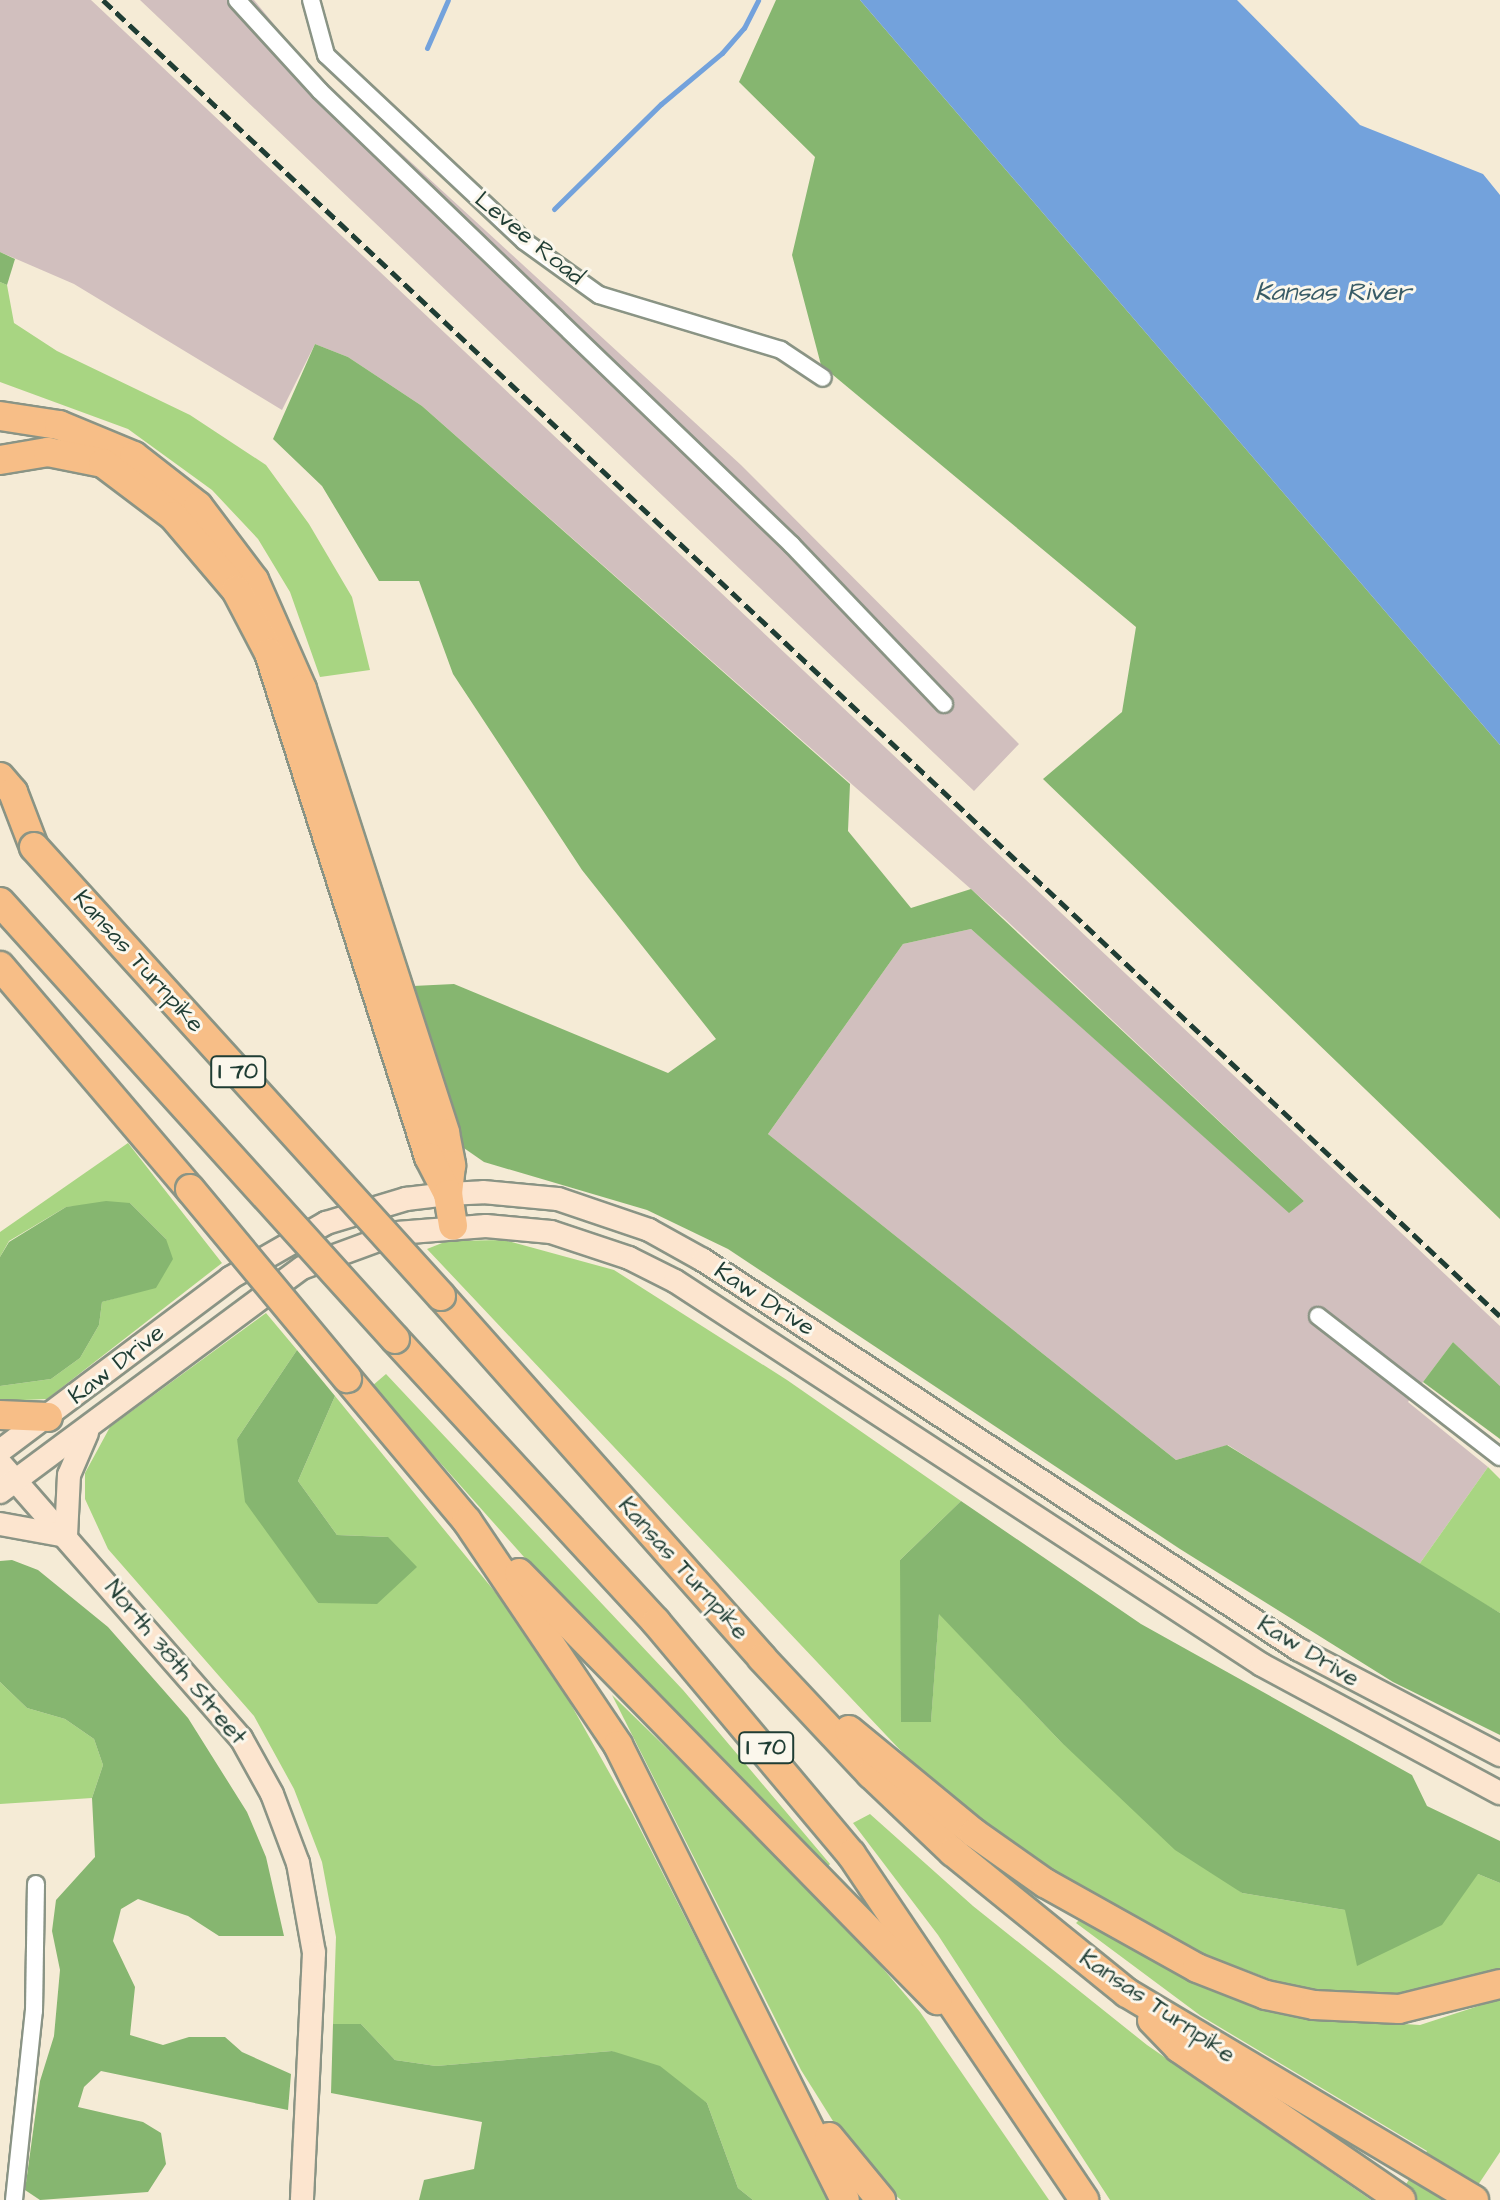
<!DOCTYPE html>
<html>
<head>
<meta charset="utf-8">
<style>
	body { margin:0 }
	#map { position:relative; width:1500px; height:2200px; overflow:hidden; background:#f5ebd6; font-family:"Architects Daughter",sans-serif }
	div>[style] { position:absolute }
	.industrial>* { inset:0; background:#d1bfbe }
	.green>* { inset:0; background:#a8d582 }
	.forest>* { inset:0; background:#86b670 }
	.water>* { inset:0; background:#73a2dc }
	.stream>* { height:5px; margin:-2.5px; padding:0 2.5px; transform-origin:2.5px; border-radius:2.5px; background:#73a2dc }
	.roads { filter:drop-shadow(2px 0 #8a9485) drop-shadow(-2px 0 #8a9485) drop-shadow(0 2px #8a9485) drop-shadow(0 -2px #8a9485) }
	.street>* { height:16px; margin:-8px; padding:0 8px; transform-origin:8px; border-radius:8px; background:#fff }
	.secondary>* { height:22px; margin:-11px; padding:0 11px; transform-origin:11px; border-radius:11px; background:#fce5cf }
	.highway>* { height:28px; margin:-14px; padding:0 14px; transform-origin:14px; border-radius:14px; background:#f7be87 }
	.rail>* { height:5px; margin-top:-2.5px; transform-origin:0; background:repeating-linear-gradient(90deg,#1f3d34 0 12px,transparent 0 18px) }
	.bridges { filter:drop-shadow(2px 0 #8a9485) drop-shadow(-2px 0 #8a9485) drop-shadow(0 2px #8a9485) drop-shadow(0 -2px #8a9485) }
	.highway-bridge>* { height:28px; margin:-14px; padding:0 14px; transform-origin:14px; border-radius:14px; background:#f7be87 }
	span { translate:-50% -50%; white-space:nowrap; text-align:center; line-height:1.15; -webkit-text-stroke:6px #fbf7ec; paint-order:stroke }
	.shield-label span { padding:2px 6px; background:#fbf7ec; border:2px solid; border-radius:6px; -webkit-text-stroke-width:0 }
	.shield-label { font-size:22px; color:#1f3d34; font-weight:700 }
	.street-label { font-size:24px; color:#1f3d34 }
	.water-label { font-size:26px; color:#385b66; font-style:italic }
</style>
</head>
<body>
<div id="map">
	<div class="industrial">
		<i style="clip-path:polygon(0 0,91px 0,1500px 1326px,1500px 1386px,1453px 1342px,1408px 1402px,1488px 1467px,1418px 1566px,1228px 1445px,1176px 1460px,768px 1134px,903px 944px,971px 929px,1289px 1212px,1304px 1201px,1005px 919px,422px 406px,348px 357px,315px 344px,282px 410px,74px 284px,0 252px)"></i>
		<i style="clip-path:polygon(140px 0,254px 0,315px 74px,741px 465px,1019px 744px,974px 791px)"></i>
	</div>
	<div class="green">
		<i style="clip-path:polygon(0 282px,7px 285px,14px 323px,57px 351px,190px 415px,266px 465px,309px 524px,352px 597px,370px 670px,320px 677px,290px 592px,258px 539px,212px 490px,128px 429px,0 382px)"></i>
		<i style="clip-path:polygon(128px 1143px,222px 1263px,47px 1399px,0 1401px,0 1386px,51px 1379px,80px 1358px,99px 1325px,102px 1302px,126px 1295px,166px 1239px,130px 1203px,66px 1207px,9px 1241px,0 1257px,0 1232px)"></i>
		<i style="clip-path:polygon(504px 1240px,614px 1270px,787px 1380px,961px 1501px,900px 1560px,931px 1721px,939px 1613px,1059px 1740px,1242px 1893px,1345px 1910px,1478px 1874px,1500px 1883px,1500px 1971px,1414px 1994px,1354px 1999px,1275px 1981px,1188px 1948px,1066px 1879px,936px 1788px,427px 1249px,447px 1241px)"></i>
		<i style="clip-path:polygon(266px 1313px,297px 1350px,237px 1439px,318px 1603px,388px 1537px,337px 1535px,298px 1481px,335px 1396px,513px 1614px,569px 1701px,632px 1813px,829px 2200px,753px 2200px,738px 2188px,707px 2103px,612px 2051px,436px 2066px,395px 2060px,361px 2024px,333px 2024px,336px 1937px,322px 1862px,294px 1789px,254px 1716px,108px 1549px,85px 1499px,85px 1473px,110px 1427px)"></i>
		<i style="clip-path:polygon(386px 1374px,683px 1690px,830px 1864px,826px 1869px,715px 1750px,572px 1611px,372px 1386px)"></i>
		<i style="clip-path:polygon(1488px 1467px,1500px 1479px,1500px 1613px,1418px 1566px)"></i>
		<i style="clip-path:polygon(0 1682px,27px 1708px,65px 1719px,94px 1739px,103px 1765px,92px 1798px,0 1804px)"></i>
		<i style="clip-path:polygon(612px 1695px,833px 1910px,920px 2012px,1049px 2200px,901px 2200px,878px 2180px,843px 2137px,801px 2070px)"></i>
		<i style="clip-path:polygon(870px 1814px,973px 1906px,1147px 2045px,1371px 2200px,1110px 2200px,938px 1935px,853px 1823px)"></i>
		<i style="clip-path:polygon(1081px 1918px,1241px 2002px,1341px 2020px,1420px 2025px,1500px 1999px,1500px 2152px,1468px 2200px,1396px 2200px,1427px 2151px,1201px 2016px,1076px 1923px)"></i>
	</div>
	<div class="forest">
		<i style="clip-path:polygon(776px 0,860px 0,1500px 745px,1500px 1219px,1043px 779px,1122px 712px,1136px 627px,821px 365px,792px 255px,815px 157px,739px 82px)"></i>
		<i style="clip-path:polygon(0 252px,15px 259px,7px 285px,0 282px)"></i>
		<i style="clip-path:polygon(315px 344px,348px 357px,422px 406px,850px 784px,848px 831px,911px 908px,971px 889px,1304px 1201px,1289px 1213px,971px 929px,903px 944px,768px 1134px,1176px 1460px,1227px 1445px,1500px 1613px,1500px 1735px,1393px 1682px,1180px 1549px,728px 1249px,647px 1210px,484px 1162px,461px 1146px,413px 986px,454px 984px,668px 1073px,716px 1039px,582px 870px,453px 674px,419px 581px,379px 581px,322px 486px,273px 439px)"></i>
		<i style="clip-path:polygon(106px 1201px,130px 1203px,166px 1239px,173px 1259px,156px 1288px,102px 1302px,99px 1325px,80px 1358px,51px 1379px,0 1386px,0 1257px,9px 1242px,66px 1207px)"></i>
		<i style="clip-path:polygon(1453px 1342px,1500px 1386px,1500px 1439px,1423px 1382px)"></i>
		<i style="clip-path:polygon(297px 1350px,335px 1396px,298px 1481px,337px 1535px,388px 1537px,417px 1567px,377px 1604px,318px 1603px,245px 1502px,237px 1439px)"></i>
		<i style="clip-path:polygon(961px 1501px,1141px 1624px,1412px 1775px,1427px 1806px,1500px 1841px,1500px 1883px,1478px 1874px,1442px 1925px,1357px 1966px,1345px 1910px,1242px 1893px,1175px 1850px,1059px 1740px,939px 1614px,931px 1722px,901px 1722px,900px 1560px)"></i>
		<i style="clip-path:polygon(12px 1560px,38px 1570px,108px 1627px,188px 1718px,247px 1812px,266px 1857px,284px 1936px,219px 1936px,188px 1916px,138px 1899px,121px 1909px,113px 1941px,135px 1987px,130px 2035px,163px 2045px,189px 2037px,225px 2037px,242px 2052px,291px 2074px,288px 2110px,101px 2071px,84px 2087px,78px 2107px,143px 2122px,161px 2133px,166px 2164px,148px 2192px,40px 2200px,25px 2190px,40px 2081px,54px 2036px,60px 1970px,52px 1931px,56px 1900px,95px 1857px,92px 1798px,103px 1765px,94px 1739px,65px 1719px,27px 1708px,0 1682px,0 1561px)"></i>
		<i style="clip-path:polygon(333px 2024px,361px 2024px,395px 2060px,436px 2066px,612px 2051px,660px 2066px,707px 2103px,738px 2188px,753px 2200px,419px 2200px,424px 2180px,474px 2169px,482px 2122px,331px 2093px)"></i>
	</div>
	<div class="water">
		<i style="clip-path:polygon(860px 0,1237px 0,1360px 125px,1483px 174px,1500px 195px,1500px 745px)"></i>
	</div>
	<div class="stream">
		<i style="left:427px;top:48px;width:52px;rotate:-66.4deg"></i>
		<i style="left:554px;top:209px;width:150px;rotate:-44.5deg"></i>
		<i style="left:661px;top:104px;width:80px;rotate:-39.9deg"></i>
		<i style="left:722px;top:53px;width:33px;rotate:-49deg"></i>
		<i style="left:744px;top:28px;width:31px;rotate:-63deg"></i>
	</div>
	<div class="roads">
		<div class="street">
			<i style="left:237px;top:0;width:123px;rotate:47.6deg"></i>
			<i style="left:320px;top:91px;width:655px;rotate:43.89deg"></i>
			<i style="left:792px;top:545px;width:220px;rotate:46.3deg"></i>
			<i style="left:311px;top:0;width:57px;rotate:74.7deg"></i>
			<i style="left:326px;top:55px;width:272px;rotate:43.2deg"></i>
			<i style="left:524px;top:241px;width:92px;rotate:35.8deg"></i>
			<i style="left:599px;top:295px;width:190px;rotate:16.8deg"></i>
			<i style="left:781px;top:350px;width:50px;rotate:33.7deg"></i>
			<i style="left:1318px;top:1316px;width:230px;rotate:37.8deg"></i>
			<i style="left:14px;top:2200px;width:190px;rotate:-84deg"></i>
			<i style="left:34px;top:2011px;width:127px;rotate:-89.1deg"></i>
		</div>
		<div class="secondary">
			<i style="left:0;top:1451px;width:288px;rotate:-36.9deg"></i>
			<i style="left:230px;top:1278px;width:111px;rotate:-29.8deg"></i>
			<i style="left:326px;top:1223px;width:84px;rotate:-16.7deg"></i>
			<i style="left:406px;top:1199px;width:42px;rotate:-6.8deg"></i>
			<i style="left:448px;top:1194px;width:35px;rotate:-3deg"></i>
			<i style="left:483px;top:1192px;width:75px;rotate:5.3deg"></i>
			<i style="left:558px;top:1199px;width:96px;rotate:18.8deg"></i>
			<i style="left:649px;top:1230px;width:62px;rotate:29.1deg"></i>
			<i style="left:703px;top:1260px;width:711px;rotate:33.18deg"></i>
			<i style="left:1298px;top:1649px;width:228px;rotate:27.7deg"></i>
			<i style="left:0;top:1463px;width:366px;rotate:48.8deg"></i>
			<i style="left:241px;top:1738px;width:64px;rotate:61deg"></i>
			<i style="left:272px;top:1794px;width:74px;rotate:69.4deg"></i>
			<i style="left:298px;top:1863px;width:91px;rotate:79.9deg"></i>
			<i style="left:314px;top:1953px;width:247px;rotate:92.8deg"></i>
			<i style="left:0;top:1492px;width:376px;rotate:-36.6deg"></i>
			<i style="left:302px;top:1268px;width:101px;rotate:-20.2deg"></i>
			<i style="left:397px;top:1233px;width:89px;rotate:-4.5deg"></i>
			<i style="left:486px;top:1226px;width:65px;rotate:5.3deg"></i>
			<i style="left:551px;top:1232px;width:82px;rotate:18.4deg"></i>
			<i style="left:629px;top:1258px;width:51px;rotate:26.6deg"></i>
			<i style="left:675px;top:1281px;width:701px;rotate:33.19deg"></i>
			<i style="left:1262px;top:1665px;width:270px;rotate:28.3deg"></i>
			<i style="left:0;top:1524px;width:67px;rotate:10.3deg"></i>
			<i style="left:66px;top:1536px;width:61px;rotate:-87.2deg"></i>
			<i style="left:69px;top:1475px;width:46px;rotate:-66.8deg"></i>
		</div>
		<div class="highway">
			<i style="left:0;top:416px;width:60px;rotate:8.7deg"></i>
			<i style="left:59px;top:425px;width:81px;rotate:22.5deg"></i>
			<i style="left:134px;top:456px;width:81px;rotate:38deg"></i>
			<i style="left:198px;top:506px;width:93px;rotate:52.9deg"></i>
			<i style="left:254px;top:580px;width:119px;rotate:66.2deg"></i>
			<i style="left:302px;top:689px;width:466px;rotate:72.1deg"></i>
			<i style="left:445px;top:1133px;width:33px;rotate:79deg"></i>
			<i style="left:451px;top:1165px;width:29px;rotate:96deg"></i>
			<i style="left:0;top:460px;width:49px;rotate:-9.5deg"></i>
			<i style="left:48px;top:452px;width:56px;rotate:11.3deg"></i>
			<i style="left:103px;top:463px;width:88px;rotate:37.1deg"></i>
			<i style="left:173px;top:516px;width:97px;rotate:49.6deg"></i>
			<i style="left:236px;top:590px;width:71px;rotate:62.4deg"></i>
			<i style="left:269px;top:653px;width:529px;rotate:72.39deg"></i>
			<i style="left:429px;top:1157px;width:42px;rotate:62.8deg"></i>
			<i style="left:448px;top:1194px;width:32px;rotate:81deg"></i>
			<i style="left:0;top:777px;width:20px;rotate:49deg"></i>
			<i style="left:13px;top:792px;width:59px;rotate:69.1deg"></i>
			<i style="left:0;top:966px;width:293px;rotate:49.6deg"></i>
			<i style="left:441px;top:1296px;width:484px;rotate:48.4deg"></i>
			<i style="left:762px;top:1658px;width:159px;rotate:46.8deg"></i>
			<i style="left:871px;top:1774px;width:113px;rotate:43.6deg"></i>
			<i style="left:953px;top:1852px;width:224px;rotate:39deg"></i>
			<i style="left:1127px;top:1993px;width:404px;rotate:30.8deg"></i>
			<i style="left:395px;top:1339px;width:385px;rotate:47.3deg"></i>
			<i style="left:656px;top:1622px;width:303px;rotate:50deg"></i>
			<i style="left:851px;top:1854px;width:417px;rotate:56deg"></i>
			<i style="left:347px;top:1378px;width:187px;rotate:50deg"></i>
			<i style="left:467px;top:1521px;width:270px;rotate:56deg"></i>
			<i style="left:618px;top:1745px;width:508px;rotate:63.49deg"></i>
			<i style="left:0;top:1415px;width:48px;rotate:2.4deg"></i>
			<i style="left:519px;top:1573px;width:598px;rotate:45.61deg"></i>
			<i style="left:849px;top:1730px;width:162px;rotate:39.5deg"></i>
			<i style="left:974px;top:1833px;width:87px;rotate:35.2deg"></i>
			<i style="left:1045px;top:1883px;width:174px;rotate:29.2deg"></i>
			<i style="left:1197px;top:1968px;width:74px;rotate:21.4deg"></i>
			<i style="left:1266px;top:1995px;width:49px;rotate:11.8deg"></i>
			<i style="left:1314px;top:2005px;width:85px;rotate:2.7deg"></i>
			<i style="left:1399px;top:2009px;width:104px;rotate:-13.9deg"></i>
			<i style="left:1152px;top:2020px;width:39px;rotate:46deg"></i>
			<i style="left:1179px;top:2048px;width:269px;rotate:34.4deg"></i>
			<i style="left:829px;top:2137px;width:82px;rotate:50.5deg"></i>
		</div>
	</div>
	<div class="rail">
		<i style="left:103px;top:0;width:1919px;rotate:43.29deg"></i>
	</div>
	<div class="bridges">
		<div class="highway-bridge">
			<i style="left:34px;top:847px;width:606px;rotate:47.81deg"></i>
			<i style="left:0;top:902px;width:589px;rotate:47.89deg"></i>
			<i style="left:190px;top:1189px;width:246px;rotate:50.3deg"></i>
		</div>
	</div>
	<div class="shield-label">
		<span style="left:238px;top:1072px">I 70</span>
		<span style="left:766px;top:1748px">I 70</span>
	</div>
	<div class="street-label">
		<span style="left:529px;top:239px;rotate:39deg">Levee Road</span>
		<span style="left:138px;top:962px;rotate:48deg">Kansas Turnpike</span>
		<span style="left:764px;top:1300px;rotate:33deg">Kaw Drive</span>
		<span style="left:117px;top:1365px;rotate:-38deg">Kaw Drive</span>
		<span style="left:683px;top:1569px;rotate:48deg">Kansas Turnpike</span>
		<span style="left:1308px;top:1652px;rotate:31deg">Kaw Drive</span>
		<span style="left:175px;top:1663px;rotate:50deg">North 38th Street</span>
		<span style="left:1157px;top:2007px;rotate:34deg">Kansas Turnpike</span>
	</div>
	<div class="water-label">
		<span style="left:1333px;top:293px">Kansas River</span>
	</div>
</div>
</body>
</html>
